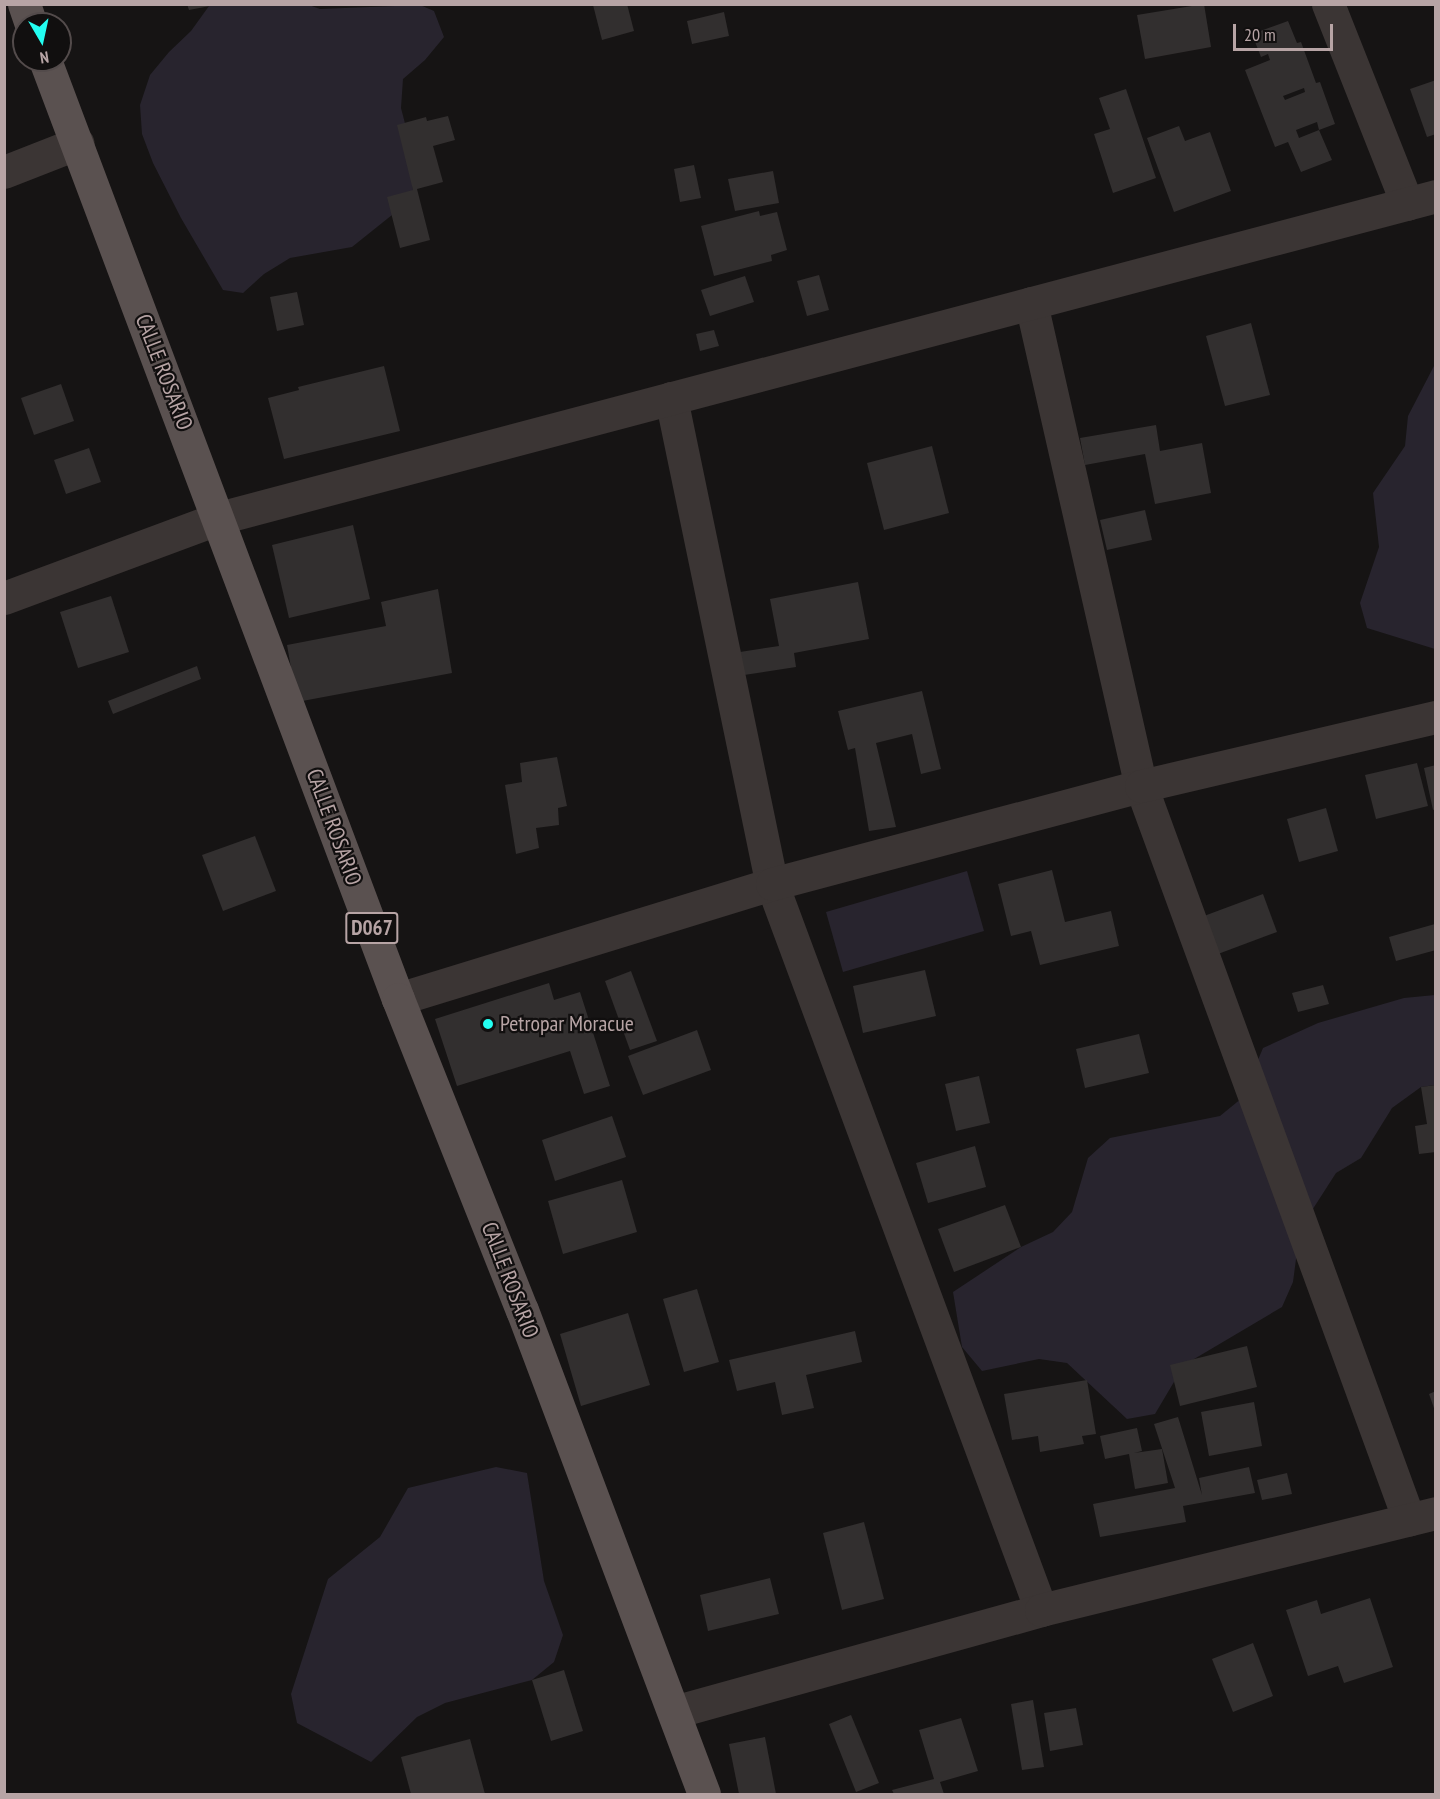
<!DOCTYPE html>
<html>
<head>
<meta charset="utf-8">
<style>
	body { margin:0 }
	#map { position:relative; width:1440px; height:1799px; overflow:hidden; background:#161414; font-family:"PT Sans Narrow",sans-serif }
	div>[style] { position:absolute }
	.green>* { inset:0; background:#28242e }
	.building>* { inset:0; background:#322f2f }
	.street>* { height:33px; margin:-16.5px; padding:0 16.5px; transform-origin:16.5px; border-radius:16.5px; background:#3b3534 }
	.primary>* { height:33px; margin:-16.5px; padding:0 16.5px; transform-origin:16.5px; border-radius:16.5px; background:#5a5150 }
	.dots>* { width:16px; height:16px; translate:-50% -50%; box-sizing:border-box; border:3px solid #110f0f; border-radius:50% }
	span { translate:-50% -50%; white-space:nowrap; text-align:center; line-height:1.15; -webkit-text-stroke:4.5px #110f0f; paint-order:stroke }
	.shield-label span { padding:2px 4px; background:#110f0f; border:2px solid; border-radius:4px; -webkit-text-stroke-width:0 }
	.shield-label { font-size:21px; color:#b7a4a5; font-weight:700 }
	.street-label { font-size:22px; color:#b7a4a5 }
	.poi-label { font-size:22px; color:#b7a4a5 }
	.left { translate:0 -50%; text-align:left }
	.frame { position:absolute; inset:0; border:6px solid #b7a4a5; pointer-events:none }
	.north { position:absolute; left:12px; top:12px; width:60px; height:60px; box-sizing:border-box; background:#110f0f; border:2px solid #534b4b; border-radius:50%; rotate:171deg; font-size:16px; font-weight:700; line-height:24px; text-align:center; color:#b7a4a5 }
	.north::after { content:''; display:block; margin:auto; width:21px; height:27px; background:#23fef1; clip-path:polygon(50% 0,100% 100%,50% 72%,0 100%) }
	.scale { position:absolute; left:1233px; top:24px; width:100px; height:27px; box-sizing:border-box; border:3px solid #b7a4a5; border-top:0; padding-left:8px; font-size:18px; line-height:21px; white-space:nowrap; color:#b7a4a5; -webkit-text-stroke:4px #110f0f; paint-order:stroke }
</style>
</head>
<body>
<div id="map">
	<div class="green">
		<i style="clip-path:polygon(215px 4px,306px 4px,320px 9px,420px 5px,434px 11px,444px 37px,425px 60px,403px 79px,401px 108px,408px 135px,413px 190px,402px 207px,352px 247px,290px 258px,264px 274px,243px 293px,223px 290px,181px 218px,153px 163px,142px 134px,140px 105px,150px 75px,169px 52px,191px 31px,209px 6px)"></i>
		<i style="clip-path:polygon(1435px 364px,1435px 649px,1367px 628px,1360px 603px,1379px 547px,1373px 493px,1405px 446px,1408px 416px)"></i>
		<i style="clip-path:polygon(967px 871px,984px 931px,843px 972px,826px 912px)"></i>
		<i style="clip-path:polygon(1435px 995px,1435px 1085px,1421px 1087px,1392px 1108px,1361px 1158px,1336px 1173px,1300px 1229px,1293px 1282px,1282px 1307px,1184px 1365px,1155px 1414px,1127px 1419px,1067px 1363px,1039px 1359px,982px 1371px,962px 1347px,953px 1292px,1021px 1247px,1053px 1232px,1072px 1212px,1088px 1158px,1110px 1138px,1220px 1116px,1242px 1098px,1263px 1048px,1318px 1023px,1404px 998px)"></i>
		<i style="clip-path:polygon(496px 1467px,527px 1473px,544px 1581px,563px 1635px,554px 1662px,532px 1680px,445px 1703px,417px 1717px,371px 1762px,297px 1723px,291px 1694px,328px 1579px,380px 1537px,408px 1488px)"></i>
	</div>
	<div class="building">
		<i style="clip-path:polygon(187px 4px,210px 4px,210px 6px,189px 10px)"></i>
		<i style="clip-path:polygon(596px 4px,627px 4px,634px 31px,602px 40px,593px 5px)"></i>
		<i style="clip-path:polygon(1204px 4px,1211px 47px,1145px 59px,1137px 15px)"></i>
		<i style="clip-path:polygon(724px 12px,729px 36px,692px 44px,687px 21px)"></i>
		<i style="clip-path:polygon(evenodd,1288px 21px,1297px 43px,1301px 42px,1316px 83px,1320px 82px,1335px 124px,1319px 130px,1317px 122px,1296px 130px,1299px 138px,1319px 130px,1332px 160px,1301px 172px,1288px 142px,1275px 147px,1245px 70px,1270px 60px,1268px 54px,1261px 57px,1252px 34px,1288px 21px,1304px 88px,1305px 92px,1285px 100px,1283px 96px,1304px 88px)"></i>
		<i style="clip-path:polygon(1436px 80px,1436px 134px,1427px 137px,1410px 89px)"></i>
		<i style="clip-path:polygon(1126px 89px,1156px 178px,1113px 193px,1094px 134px,1110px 129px,1099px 98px)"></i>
		<i style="clip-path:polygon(448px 116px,455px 140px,433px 146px,443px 182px,417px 189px,430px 240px,400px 248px,387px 197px,413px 190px,397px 125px,426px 117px,427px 121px)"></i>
		<i style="clip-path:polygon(1179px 126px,1185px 141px,1210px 132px,1231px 191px,1174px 212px,1147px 138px)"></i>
		<i style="clip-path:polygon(694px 165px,701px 198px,680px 202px,674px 169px)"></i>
		<i style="clip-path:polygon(773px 171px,779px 203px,735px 211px,728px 179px)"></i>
		<i style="clip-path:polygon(759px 211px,760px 216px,777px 212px,787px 250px,771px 255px,772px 261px,714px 276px,701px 226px)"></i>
		<i style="clip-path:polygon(819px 275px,829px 310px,807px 316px,797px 281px)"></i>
		<i style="clip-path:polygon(745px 276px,754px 302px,710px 316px,701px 290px)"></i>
		<i style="clip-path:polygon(297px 292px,304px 325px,277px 331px,270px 297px)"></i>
		<i style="clip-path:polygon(1251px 323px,1270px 395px,1225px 406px,1206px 336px)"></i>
		<i style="clip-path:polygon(714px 330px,719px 346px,700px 351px,696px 334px)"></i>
		<i style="clip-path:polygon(384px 366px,400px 431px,284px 459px,268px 398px,299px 390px,298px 387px)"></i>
		<i style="clip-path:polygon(61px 384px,74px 421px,34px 435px,21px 398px)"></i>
		<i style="clip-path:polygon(1156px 425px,1160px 451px,1202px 443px,1211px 493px,1155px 504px,1145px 454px,1085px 465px,1080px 438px)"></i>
		<i style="clip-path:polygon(932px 446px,949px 513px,884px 530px,867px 463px)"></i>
		<i style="clip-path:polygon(89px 448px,101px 482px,66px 494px,54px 460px)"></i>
		<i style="clip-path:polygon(1145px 510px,1152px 540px,1107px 550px,1100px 520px)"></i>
		<i style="clip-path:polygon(353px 525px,370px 599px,289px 618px,272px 545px)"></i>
		<i style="clip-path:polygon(858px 582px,869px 639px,794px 653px,796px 667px,744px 675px,740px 652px,779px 646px,770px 599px)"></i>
		<i style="clip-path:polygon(438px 589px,452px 673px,297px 702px,287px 645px,386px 626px,381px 602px)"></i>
		<i style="clip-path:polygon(111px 596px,129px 652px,78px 668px,60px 612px)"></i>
		<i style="clip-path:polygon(197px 666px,201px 679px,113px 714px,108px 701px)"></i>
		<i style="clip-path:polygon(922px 691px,941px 769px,921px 774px,912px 734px,876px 743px,896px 827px,869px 831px,855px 748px,848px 750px,838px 711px)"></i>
		<i style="clip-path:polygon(557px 757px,567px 806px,558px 808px,559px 825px,536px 828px,539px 848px,516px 854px,505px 785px,522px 782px,520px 763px)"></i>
		<i style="clip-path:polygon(1417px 763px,1428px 806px,1376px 819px,1365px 775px)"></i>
		<i style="clip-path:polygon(1436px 765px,1436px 809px,1433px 810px,1424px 768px)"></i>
		<i style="clip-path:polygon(1326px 808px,1338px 851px,1299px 862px,1287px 819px)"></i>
		<i style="clip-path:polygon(255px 836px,276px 891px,223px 911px,202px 855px)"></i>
		<i style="clip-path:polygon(1052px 870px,1065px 922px,1111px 911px,1119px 946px,1040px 965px,1031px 931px,1011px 936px,998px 884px)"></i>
		<i style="clip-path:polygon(1263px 894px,1277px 932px,1218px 954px,1204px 916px)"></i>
		<i style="clip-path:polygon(1435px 924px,1436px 950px,1396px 961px,1389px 937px)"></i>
		<i style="clip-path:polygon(925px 970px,936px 1016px,863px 1033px,853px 986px)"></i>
		<i style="clip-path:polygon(631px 971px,657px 1041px,630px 1050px,605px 981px)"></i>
		<i style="clip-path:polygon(549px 983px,554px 1000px,580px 992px,610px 1086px,584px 1094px,570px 1051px,457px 1086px,435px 1019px)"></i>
		<i style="clip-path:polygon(1323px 985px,1329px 1004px,1298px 1012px,1292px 993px)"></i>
		<i style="clip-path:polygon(697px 1030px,711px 1070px,643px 1095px,628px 1056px)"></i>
		<i style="clip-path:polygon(1139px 1034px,1149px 1073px,1085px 1088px,1076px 1049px)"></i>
		<i style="clip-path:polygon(979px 1076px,990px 1123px,956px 1131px,945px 1084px)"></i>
		<i style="clip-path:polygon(1436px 1085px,1436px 1152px,1419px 1154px,1415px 1126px,1427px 1124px,1421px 1087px)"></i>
		<i style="clip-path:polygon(612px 1116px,626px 1157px,555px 1181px,542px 1140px)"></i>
		<i style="clip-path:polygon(975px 1146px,986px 1187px,928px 1203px,916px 1163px)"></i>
		<i style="clip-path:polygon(622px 1180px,637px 1232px,563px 1254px,548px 1201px)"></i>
		<i style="clip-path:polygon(1005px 1205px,1021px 1247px,954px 1272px,938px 1229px)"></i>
		<i style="clip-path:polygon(697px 1289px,719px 1362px,684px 1372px,663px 1299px)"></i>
		<i style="clip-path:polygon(628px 1313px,650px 1385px,581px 1406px,560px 1334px)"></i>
		<i style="clip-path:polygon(855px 1331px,862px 1362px,806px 1375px,814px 1408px,782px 1415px,775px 1382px,737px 1391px,729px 1360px)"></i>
		<i style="clip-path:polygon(1247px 1346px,1257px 1387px,1180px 1406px,1170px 1365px)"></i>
		<i style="clip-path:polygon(1087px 1380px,1096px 1434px,1082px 1436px,1084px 1444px,1040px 1452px,1038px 1436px,1012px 1440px,1004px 1394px)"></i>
		<i style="clip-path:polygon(1436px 1391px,1436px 1411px,1435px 1411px,1429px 1394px)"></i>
		<i style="clip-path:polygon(1254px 1402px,1262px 1446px,1209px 1456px,1201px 1412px)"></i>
		<i style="clip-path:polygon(1178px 1417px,1202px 1495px,1199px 1478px,1249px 1467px,1255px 1493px,1183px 1506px,1186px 1522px,1100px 1537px,1093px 1504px,1175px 1488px,1154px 1424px)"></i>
		<i style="clip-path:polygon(1137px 1428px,1142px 1451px,1134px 1453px,1162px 1449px,1168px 1483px,1135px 1489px,1129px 1454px,1105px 1459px,1100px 1436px)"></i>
		<i style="clip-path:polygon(1287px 1473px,1292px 1494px,1262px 1500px,1257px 1480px)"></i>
		<i style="clip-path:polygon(864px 1522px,884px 1599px,842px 1610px,823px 1533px)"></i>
		<i style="clip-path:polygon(770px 1578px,779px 1614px,708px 1631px,700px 1595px)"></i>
		<i style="clip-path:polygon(1370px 1598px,1393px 1667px,1344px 1683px,1338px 1666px,1308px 1676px,1286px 1610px,1317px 1600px,1321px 1614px)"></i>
		<i style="clip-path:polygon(1253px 1643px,1273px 1696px,1233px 1712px,1212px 1659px)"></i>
		<i style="clip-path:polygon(564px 1670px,583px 1731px,551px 1741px,532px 1680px)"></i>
		<i style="clip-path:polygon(1033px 1700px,1044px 1767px,1022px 1770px,1011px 1704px)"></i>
		<i style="clip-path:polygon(1076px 1708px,1083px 1745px,1050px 1751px,1044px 1713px)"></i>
		<i style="clip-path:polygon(851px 1715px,879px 1783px,856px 1792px,829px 1724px)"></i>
		<i style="clip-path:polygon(961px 1718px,978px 1771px,940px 1782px,944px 1794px,894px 1794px,892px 1790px,934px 1779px,919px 1730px)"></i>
		<i style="clip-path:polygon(765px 1737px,776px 1794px,739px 1794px,729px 1744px)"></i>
		<i style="clip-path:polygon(470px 1739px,485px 1794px,411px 1794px,401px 1757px)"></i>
	</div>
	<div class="street">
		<i style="left:1328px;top:4px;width:215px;rotate:68.4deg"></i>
		<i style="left:4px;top:172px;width:79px;rotate:-21.4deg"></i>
		<i style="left:1031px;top:303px;width:495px;rotate:77.2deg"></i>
		<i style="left:1141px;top:786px;width:781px;rotate:69.94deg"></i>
		<i style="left:671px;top:398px;width:496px;rotate:78.3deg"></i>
		<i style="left:772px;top:884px;width:774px;rotate:69.67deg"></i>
		<i style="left:4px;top:598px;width:229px;rotate:-20.4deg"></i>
		<i style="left:219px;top:518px;width:1259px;rotate:-14.82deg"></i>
		<i style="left:398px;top:999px;width:391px;rotate:-17.1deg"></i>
		<i style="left:772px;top:884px;width:382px;rotate:-14.9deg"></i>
		<i style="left:1141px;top:786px;width:303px;rotate:-13.2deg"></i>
		<i style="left:674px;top:1712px;width:381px;rotate:-15.5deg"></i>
		<i style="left:1041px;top:1610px;width:407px;rotate:-13.8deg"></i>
	</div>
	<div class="primary">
		<i style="left:24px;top:4px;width:21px;rotate:71deg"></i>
		<i style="left:45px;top:60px;width:1003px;rotate:69.4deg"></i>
		<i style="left:398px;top:999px;width:335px;rotate:68.3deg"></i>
		<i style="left:522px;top:1310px;width:517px;rotate:69.39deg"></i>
	</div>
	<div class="dots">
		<i style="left:488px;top:1024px;background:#23fef1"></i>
	</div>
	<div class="shield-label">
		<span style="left:372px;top:928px">D067</span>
	</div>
	<div class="street-label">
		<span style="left:164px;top:372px;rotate:69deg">CALLE ROSARIO</span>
		<span style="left:334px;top:827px;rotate:70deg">CALLE ROSARIO</span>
		<span style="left:510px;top:1280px;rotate:69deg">CALLE ROSARIO</span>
	</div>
	<div class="poi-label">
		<span class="left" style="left:500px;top:1024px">Petropar Moracue</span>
	</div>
	<div class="frame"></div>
	<div class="north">N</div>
	<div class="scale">20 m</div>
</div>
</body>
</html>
